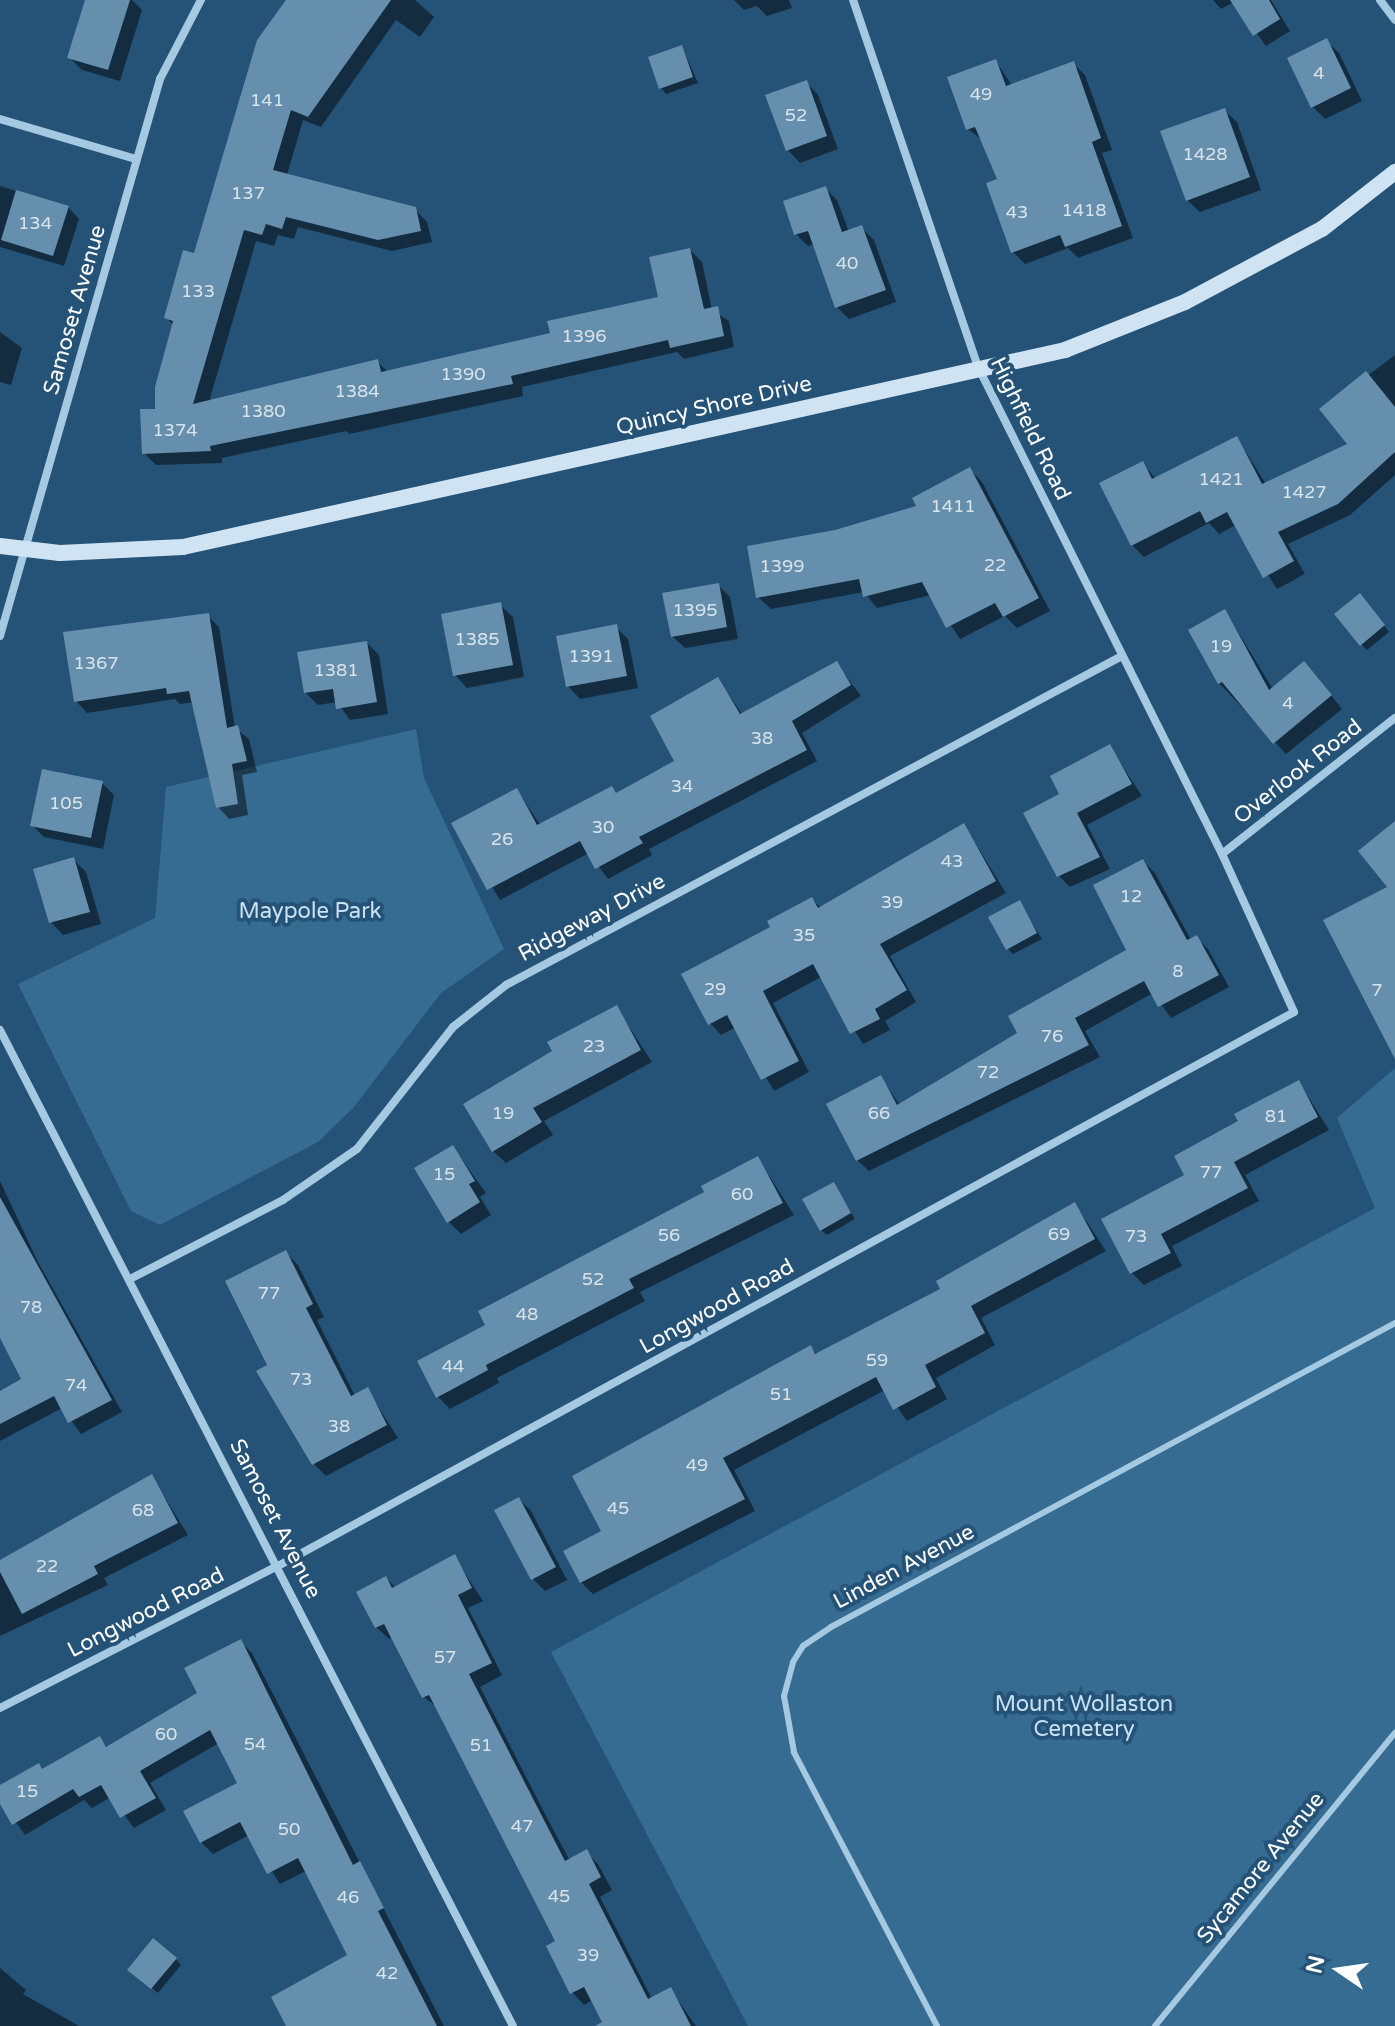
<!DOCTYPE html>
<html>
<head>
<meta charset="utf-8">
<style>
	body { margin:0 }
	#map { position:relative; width:1395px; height:2026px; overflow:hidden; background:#255377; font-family:"Varela Round",sans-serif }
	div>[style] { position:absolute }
	.green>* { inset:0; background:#366c92 }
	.shadow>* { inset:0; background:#0007 }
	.building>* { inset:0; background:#668fad }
	.service>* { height:6px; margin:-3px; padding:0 3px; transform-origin:3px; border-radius:3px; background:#a6c9e2 }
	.minor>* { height:8px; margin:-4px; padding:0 4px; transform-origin:4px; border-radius:4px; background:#a6c9e2 }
	.secondary>* { height:16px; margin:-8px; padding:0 8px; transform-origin:8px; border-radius:8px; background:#cfe3f3 }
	span { translate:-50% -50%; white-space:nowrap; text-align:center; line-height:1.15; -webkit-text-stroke:8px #255377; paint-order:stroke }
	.number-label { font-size:18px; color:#d9e3ea }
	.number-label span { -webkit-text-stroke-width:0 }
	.street-label { font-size:22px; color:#fff }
	.park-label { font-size:22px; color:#c9e1f2 }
	.north { position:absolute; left:1299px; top:1930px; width:80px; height:80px; -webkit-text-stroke:6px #255377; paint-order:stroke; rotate:283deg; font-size:22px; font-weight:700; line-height:32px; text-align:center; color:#fff }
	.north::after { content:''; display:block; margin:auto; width:28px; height:36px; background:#fff; clip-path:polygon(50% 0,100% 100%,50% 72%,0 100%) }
</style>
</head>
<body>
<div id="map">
	<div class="green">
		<i style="clip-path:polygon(416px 729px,424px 778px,504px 949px,441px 993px,354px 1107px,318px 1142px,160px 1225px,131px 1211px,18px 984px,155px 918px,166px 787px)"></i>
		<i style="clip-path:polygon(1395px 1068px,1395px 2026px,748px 2026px,551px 1652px,1375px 1208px,1337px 1118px)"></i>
	</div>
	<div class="shadow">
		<i style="clip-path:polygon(87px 0,132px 0,142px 10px,120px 81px,82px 70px,69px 57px)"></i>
		<i style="clip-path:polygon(288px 0,415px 0,434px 17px,420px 37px,396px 20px,321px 127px,303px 120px,287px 175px,415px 209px,427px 222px,432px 242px,392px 251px,298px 227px,294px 239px,278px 235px,274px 246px,256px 241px,209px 402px,378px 362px,388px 372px,552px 334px,661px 298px,690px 250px,702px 262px,712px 310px,729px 321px,734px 347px,684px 359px,677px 352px,522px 387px,523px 396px,349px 434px,346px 431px,222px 458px,222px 463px,156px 465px,144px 453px,174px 326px,166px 317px,195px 255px)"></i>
		<i style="clip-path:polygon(734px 0,789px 0,792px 8px,767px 16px,757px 6px,744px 10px)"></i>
		<i style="clip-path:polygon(1213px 0,1271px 0,1290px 31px,1266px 46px,1234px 2px,1221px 9px)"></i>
		<i style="clip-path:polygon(1326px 41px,1339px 53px,1362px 101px,1325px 119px,1313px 107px)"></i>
		<i style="clip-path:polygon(682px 47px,698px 83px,666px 94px,661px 88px)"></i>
		<i style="clip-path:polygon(996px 61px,1012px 86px,1073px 63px,1085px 75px,1112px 150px,1102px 153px,1133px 238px,1078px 258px,1068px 248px,1025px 264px,1013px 252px,1000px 181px,982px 140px,968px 129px)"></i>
		<i style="clip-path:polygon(806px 82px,818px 95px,838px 149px,800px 163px,788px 150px)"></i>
		<i style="clip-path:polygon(1224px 110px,1237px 122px,1261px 190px,1200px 212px,1187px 200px)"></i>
		<i style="clip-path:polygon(0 186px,68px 207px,79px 219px,64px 266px,0 247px)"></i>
		<i style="clip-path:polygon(825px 188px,837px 200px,849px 232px,862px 228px,874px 240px,896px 302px,849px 319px,837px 307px,815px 244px,808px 246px,796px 234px)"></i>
		<i style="clip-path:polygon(0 332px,22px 348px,11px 385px,0 382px)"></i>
		<i style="clip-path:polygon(1395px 355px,1395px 475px,1350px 515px,1288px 544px,1305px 574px,1277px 589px,1236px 525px,1219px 534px,1209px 523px,1144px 557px,1132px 545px,1142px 463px,1156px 479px,1237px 438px,1266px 484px,1350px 445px,1322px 410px)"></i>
		<i style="clip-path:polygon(970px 470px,982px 482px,1050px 611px,1017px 628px,1005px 616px,960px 639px,931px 595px,877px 608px,864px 592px,771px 609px,758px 597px,836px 531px,919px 507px)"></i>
		<i style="clip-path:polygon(718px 585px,730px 597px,738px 639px,685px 648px,672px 636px)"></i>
		<i style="clip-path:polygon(1366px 601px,1389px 632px,1367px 650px,1361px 644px)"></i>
		<i style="clip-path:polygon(500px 605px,513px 617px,524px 677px,467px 688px,455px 675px)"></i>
		<i style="clip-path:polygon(1225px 611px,1273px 689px,1316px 676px,1342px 709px,1286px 754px,1219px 683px)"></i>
		<i style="clip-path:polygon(208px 616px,219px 627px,235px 728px,249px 739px,257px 772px,242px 775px,248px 815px,229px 819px,218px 807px,194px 702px,180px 704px,175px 699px,87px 713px,76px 701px)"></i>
		<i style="clip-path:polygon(616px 627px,628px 639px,638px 688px,580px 699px,568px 686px)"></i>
		<i style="clip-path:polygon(367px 643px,379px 655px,388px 714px,350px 720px,337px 702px,318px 705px,305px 692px)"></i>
		<i style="clip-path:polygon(837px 664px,861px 696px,802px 733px,817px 761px,649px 849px,652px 855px,608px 879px,589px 853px,500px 900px,454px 824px,517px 790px,541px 826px,612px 788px,617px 794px,677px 762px,718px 680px,743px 715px)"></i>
		<i style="clip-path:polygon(1109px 746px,1142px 796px,1087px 825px,1110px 869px,1070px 887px,1059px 876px,1062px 795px)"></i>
		<i style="clip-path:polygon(102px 783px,114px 795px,103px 849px,44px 837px,32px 825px)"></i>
		<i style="clip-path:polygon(964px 825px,1006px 893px,890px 956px,916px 1002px,885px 1021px,890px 1030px,863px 1044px,821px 977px,773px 1003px,809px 1072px,774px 1091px,736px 1027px,721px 1035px,710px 1023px,773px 928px,812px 899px,821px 908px)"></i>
		<i style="clip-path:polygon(74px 860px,86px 872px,101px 924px,63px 935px,51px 922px)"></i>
		<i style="clip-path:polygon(1143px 861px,1155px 873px,1191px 940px,1196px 937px,1208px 949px,1229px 987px,1171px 1018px,1153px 993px,1085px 1031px,1100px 1057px,869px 1171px,857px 1160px,881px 1078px,900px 1105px,1020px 1034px,1129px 951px)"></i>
		<i style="clip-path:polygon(1019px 903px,1042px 939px,1013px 954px,1007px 948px)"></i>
		<i style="clip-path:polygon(616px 1007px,652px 1062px,544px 1121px,553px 1135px,506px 1163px,493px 1151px,554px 1052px)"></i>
		<i style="clip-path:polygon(1299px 1082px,1329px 1130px,1245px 1175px,1259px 1201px,1172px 1246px,1182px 1266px,1144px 1285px,1132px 1273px,1104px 1220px,1187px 1176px,1240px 1122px)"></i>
		<i style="clip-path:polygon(453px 1147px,486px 1193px,480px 1197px,491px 1215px,461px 1234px,448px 1221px)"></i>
		<i style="clip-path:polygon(758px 1158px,794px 1215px,640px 1292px,645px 1301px,497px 1378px,499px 1383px,450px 1409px,438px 1397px,488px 1326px)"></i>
		<i style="clip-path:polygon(0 1181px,37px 1260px,122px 1412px,81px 1434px,62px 1408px,0 1441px,0 1393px,24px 1380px,0 1334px)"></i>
		<i style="clip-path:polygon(833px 1184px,855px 1219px,827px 1235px,821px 1230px)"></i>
		<i style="clip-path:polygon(1075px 1204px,1106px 1251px,981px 1318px,995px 1345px,936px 1378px,947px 1399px,907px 1421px,885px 1390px,734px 1470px,755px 1511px,593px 1594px,581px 1582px,566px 1552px,604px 1532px,810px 1348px,818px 1355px,942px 1289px)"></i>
		<i style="clip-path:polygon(286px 1253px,298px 1265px,324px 1317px,317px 1320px,355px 1396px,367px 1389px,398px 1438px,326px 1476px,314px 1464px,270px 1366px)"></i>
		<i style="clip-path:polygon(152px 1477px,188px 1535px,104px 1578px,108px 1585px,0 1636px,0 1562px)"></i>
		<i style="clip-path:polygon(519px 1499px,531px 1511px,567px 1580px,545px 1591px,533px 1579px,497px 1511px)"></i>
		<i style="clip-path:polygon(454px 1557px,483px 1601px,468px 1608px,502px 1675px,480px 1687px,544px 1812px,570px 1861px,586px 1852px,598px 1864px,612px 1890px,600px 1897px,652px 1999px,670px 1989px,696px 2026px,606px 2026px,593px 2000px,584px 2005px,572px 1992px,558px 1942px,438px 1708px,424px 1697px,393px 1637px,389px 1639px,376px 1627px,386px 1578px,396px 1588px)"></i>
		<i style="clip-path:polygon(240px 1641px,252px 1653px,444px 2026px,289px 2026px,349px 1956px,306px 1871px,280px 1884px,249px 1835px,213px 1854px,201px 1842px,240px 1784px,219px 1743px,150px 1783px,166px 1810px,134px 1828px,111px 1797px,92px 1808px,84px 1800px,25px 1835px,0 1800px,0 1788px,44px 1771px,99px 1739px,108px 1748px,200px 1694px)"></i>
		<i style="clip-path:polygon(176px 1959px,181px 1965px,158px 1993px,135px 1975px)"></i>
		<i style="clip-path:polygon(0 1968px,26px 1990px,23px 1994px,79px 2026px,0 2026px)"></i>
	</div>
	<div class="building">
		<i style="clip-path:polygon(85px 0,130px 0,108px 70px,67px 58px)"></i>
		<i style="clip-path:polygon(286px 0,391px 0,308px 117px,291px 110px,273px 170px,416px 207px,421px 231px,378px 240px,286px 217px,282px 229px,266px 224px,262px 235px,244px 230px,193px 404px,378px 359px,381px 372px,550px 333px,547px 321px,658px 297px,649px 257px,690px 248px,704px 309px,718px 306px,724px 336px,670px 348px,668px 340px,511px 376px,513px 384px,210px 446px,211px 451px,142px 454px,140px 409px,155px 409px,155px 387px,173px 321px,164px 318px,183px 250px,194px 253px,257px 40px)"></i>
		<i style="clip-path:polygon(1230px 0,1269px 0,1280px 19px,1253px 36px)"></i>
		<i style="clip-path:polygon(1327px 38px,1351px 88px,1311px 108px,1287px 58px)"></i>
		<i style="clip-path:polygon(682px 45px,693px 77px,659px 89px,648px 57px)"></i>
		<i style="clip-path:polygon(996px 59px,1006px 86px,1074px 61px,1101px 138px,1092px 142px,1122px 226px,1065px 247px,1060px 235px,1011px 253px,986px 183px,997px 179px,975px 127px,966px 130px,947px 77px)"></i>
		<i style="clip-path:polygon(807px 80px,827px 136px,786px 151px,765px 95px)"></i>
		<i style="clip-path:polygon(1225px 108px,1250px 177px,1186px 201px,1160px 131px)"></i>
		<i style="clip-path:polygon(826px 186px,842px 232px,862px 225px,886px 290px,835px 308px,808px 231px,794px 235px,783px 201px)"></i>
		<i style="clip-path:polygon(16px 190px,69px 206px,53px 256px,1px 240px)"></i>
		<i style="clip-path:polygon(1366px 371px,1395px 407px,1395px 452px,1338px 504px,1278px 532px,1294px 561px,1263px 578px,1227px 512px,1206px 523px,1200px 511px,1131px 546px,1099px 483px,1143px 461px,1152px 479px,1237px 436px,1262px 484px,1347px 444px,1319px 409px)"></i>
		<i style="clip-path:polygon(970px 467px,1039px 598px,1003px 617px,995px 603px,946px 628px,922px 582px,863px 597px,859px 579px,756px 598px,747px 546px,835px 530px,916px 506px,912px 498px)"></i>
		<i style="clip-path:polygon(719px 583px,727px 627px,671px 637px,662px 593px)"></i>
		<i style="clip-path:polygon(1360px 593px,1385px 625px,1360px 646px,1334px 614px)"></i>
		<i style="clip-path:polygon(501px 602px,513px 665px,453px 676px,441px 614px)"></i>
		<i style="clip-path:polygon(1225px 609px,1269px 690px,1304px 661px,1332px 695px,1273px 744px,1222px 682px,1218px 684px,1188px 630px)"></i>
		<i style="clip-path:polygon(209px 613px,227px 728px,238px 725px,247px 761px,232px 764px,238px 804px,216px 808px,189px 691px,167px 694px,166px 688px,74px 702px,63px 632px)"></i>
		<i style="clip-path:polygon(617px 624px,627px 676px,566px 687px,556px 636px)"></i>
		<i style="clip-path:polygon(367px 641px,377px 702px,336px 709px,333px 689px,304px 693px,297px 652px)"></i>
		<i style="clip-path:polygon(837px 661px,851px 685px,792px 721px,807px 750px,639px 837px,643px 843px,595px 869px,580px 841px,487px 890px,451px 823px,517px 788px,537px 825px,612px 786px,616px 793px,674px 761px,650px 716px,718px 677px,740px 714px)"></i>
		<i style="clip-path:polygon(1110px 744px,1132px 784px,1077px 813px,1100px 857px,1057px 877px,1023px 813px,1059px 794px,1050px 776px)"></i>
		<i style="clip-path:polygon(42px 769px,103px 781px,91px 838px,30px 826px)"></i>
		<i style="clip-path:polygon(1395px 821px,1395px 1059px,1323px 920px,1387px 887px,1358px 851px)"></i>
		<i style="clip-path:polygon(964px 823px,996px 881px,880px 944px,907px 990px,875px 1009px,880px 1019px,850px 1034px,813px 964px,763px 991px,799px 1061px,761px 1080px,727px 1015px,708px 1025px,681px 974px,770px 927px,767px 921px,812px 897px,818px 908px)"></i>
		<i style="clip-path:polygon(74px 857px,90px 912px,49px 923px,33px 869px)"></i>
		<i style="clip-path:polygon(1143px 859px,1187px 940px,1197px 935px,1219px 975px,1158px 1007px,1144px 981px,1075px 1018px,1089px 1045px,856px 1161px,826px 1104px,881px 1075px,897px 1105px,1017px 1033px,1008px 1016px,1126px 950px,1093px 885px)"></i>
		<i style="clip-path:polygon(1020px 900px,1037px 933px,1006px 950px,988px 917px)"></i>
		<i style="clip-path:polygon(617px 1005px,641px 1050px,533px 1108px,542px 1122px,492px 1152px,463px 1104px,552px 1051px,547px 1042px)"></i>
		<i style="clip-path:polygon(1299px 1080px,1318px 1117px,1234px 1162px,1248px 1188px,1161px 1234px,1171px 1253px,1130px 1274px,1101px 1219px,1184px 1175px,1174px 1156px,1238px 1121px,1234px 1114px)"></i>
		<i style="clip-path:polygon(453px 1145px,475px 1181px,469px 1184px,480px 1202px,447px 1223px,414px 1168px)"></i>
		<i style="clip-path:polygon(758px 1156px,783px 1203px,629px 1279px,634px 1288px,486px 1365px,488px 1370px,436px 1398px,417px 1361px,485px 1325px,478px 1311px,704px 1192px,701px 1186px)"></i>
		<i style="clip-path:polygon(834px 1182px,851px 1213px,820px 1231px,802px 1199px)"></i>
		<i style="clip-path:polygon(0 1197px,112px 1400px,68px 1423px,54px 1396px,0 1424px,0 1391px,21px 1379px,0 1338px)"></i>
		<i style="clip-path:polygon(1075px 1202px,1095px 1239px,971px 1306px,985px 1333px,925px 1365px,936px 1387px,893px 1410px,876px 1377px,723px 1458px,745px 1499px,580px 1583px,563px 1551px,601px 1531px,572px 1476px,811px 1345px,815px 1354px,940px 1289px,936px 1281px)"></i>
		<i style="clip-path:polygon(286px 1250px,313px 1304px,306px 1308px,351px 1396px,368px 1387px,387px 1425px,312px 1465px,256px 1371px,267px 1365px,225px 1281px)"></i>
		<i style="clip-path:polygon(152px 1474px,178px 1523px,94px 1566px,98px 1574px,22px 1614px,0 1572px,0 1560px)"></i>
		<i style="clip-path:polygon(519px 1497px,556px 1567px,531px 1580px,494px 1510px)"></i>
		<i style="clip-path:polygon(455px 1554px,472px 1588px,458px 1595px,492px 1663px,469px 1674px,565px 1861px,587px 1849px,601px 1877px,589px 1884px,648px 1999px,671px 1987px,691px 2026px,595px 2026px,602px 2022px,584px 1987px,570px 1994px,546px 1946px,555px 1941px,429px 1695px,422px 1698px,384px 1624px,375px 1628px,356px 1592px,386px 1576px,392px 1588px)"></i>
		<i style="clip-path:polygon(241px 1639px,353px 1865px,360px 1861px,384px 1908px,378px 1911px,437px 2026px,286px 2026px,271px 1997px,347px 1955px,298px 1858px,267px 1874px,240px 1822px,200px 1843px,183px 1811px,237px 1783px,210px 1730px,140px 1771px,156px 1798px,120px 1818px,101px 1785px,79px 1797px,73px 1789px,12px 1825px,0 1804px,0 1785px,39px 1763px,42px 1769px,100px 1736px,106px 1747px,197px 1693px,184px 1668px)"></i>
		<i style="clip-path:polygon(153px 1938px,177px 1958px,151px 1989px,127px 1970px)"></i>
	</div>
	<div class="service">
		<i style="left:937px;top:2026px;width:309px;rotate:-117.6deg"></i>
		<i style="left:794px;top:1752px;width:57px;rotate:-100.1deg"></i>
		<i style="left:784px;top:1696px;width:35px;rotate:-75deg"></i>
		<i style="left:793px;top:1662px;width:19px;rotate:-58deg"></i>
		<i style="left:803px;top:1646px;width:34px;rotate:-34deg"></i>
		<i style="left:831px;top:1627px;width:641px;rotate:-28.32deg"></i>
		<i style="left:1155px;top:2026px;width:379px;rotate:-50.7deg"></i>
	</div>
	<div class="minor">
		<i style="left:1380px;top:0;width:25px;rotate:53deg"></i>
		<i style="left:0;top:119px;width:142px;rotate:16.4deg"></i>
		<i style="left:0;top:636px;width:580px;rotate:-73.97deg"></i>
		<i style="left:160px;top:79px;width:89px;rotate:-62.6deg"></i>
		<i style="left:1222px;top:854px;width:220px;rotate:-38.2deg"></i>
		<i style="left:0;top:1030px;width:1120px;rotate:62.75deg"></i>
		<i style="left:132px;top:1278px;width:170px;rotate:-27.3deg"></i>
		<i style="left:283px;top:1200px;width:90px;rotate:-34.6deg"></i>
		<i style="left:357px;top:1149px;width:155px;rotate:-51.8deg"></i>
		<i style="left:453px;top:1027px;width:68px;rotate:-38.4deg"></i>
		<i style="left:506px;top:985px;width:698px;rotate:-28.11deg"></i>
		<i style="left:0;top:1708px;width:312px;rotate:-27.1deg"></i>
		<i style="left:278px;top:1566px;width:1157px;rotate:-28.6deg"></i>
		<i style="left:1294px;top:1012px;width:174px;rotate:-114.5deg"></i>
		<i style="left:1222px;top:854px;width:545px;rotate:-116.61deg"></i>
		<i style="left:978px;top:367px;width:388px;rotate:-108.8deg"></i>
	</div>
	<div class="secondary">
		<i style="left:0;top:546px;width:60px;rotate:6.7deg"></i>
		<i style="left:60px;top:553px;width:123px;rotate:-2.8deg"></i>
		<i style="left:183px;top:547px;width:904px;rotate:-12.59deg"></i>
		<i style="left:1065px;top:350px;width:129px;rotate:-21.8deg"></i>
		<i style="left:1185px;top:302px;width:155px;rotate:-28.1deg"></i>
		<i style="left:1322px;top:229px;width:93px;rotate:-38deg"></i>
	</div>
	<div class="number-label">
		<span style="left:1319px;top:73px">4</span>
		<span style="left:981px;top:94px">49</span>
		<span style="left:267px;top:100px">141</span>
		<span style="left:796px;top:115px">52</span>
		<span style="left:1205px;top:154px">1428</span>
		<span style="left:248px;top:193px">137</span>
		<span style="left:1084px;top:210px">1418</span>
		<span style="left:1017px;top:212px">43</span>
		<span style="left:35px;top:223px">134</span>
		<span style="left:847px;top:263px">40</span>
		<span style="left:198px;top:291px">133</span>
		<span style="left:584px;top:336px">1396</span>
		<span style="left:463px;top:374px">1390</span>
		<span style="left:357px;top:391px">1384</span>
		<span style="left:263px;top:411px">1380</span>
		<span style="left:175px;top:430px">1374</span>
		<span style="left:1221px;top:479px">1421</span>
		<span style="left:1304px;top:492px">1427</span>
		<span style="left:953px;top:506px">1411</span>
		<span style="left:995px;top:565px">22</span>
		<span style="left:782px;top:566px">1399</span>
		<span style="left:695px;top:610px">1395</span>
		<span style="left:477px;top:639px">1385</span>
		<span style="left:1221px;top:646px">19</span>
		<span style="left:591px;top:656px">1391</span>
		<span style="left:96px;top:663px">1367</span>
		<span style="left:336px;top:670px">1381</span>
		<span style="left:1288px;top:703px">4</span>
		<span style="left:762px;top:738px">38</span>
		<span style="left:682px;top:786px">34</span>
		<span style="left:66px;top:803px">105</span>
		<span style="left:603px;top:827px">30</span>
		<span style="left:502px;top:839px">26</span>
		<span style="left:952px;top:861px">43</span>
		<span style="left:1131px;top:896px">12</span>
		<span style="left:892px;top:902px">39</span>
		<span style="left:804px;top:935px">35</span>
		<span style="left:1178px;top:971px">8</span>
		<span style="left:715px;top:989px">29</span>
		<span style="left:1377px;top:990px">7</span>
		<span style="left:1052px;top:1036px">76</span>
		<span style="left:594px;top:1046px">23</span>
		<span style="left:988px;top:1072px">72</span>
		<span style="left:503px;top:1113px">19</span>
		<span style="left:879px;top:1113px">66</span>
		<span style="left:1276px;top:1116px">81</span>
		<span style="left:1211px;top:1172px">77</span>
		<span style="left:444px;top:1174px">15</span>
		<span style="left:742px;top:1194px">60</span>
		<span style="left:1059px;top:1234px">69</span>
		<span style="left:669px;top:1235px">56</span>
		<span style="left:1136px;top:1236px">73</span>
		<span style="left:593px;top:1279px">52</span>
		<span style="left:269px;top:1293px">77</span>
		<span style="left:31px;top:1307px">78</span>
		<span style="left:527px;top:1314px">48</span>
		<span style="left:877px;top:1360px">59</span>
		<span style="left:453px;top:1366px">44</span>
		<span style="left:301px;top:1379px">73</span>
		<span style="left:76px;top:1385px">74</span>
		<span style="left:781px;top:1394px">51</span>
		<span style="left:339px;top:1426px">38</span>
		<span style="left:697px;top:1465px">49</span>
		<span style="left:618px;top:1508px">45</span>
		<span style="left:143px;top:1510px">68</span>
		<span style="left:47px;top:1566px">22</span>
		<span style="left:445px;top:1657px">57</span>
		<span style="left:166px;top:1734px">60</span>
		<span style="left:255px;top:1744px">54</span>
		<span style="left:481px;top:1745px">51</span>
		<span style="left:27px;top:1791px">15</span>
		<span style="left:522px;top:1826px">47</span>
		<span style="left:289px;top:1829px">50</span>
		<span style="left:559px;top:1896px">45</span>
		<span style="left:348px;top:1897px">46</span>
		<span style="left:588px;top:1955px">39</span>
		<span style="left:387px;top:1973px">42</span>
	</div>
	<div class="street-label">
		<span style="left:75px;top:310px;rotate:-74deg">Samoset Avenue</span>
		<span style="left:714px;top:406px;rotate:-13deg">Quincy Shore Drive</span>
		<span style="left:1030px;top:429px;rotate:64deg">Highfield Road</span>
		<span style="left:1298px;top:772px;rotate:-38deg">Overlook Road</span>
		<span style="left:592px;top:918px;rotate:-28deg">Ridgeway Drive</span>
		<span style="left:717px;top:1307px;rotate:-29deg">Longwood Road</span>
		<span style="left:275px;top:1519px;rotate:63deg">Samoset Avenue</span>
		<span style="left:904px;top:1567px;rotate:-28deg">Linden Avenue</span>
		<span style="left:146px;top:1613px;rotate:-27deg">Longwood Road</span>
		<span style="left:1261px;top:1868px;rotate:-51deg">Sycamore Avenue</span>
	</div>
	<div class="park-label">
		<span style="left:310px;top:912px">Maypole Park</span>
		<span style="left:1084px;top:1717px">Mount Wollaston<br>Cemetery</span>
	</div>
	<div class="north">N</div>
</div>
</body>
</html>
